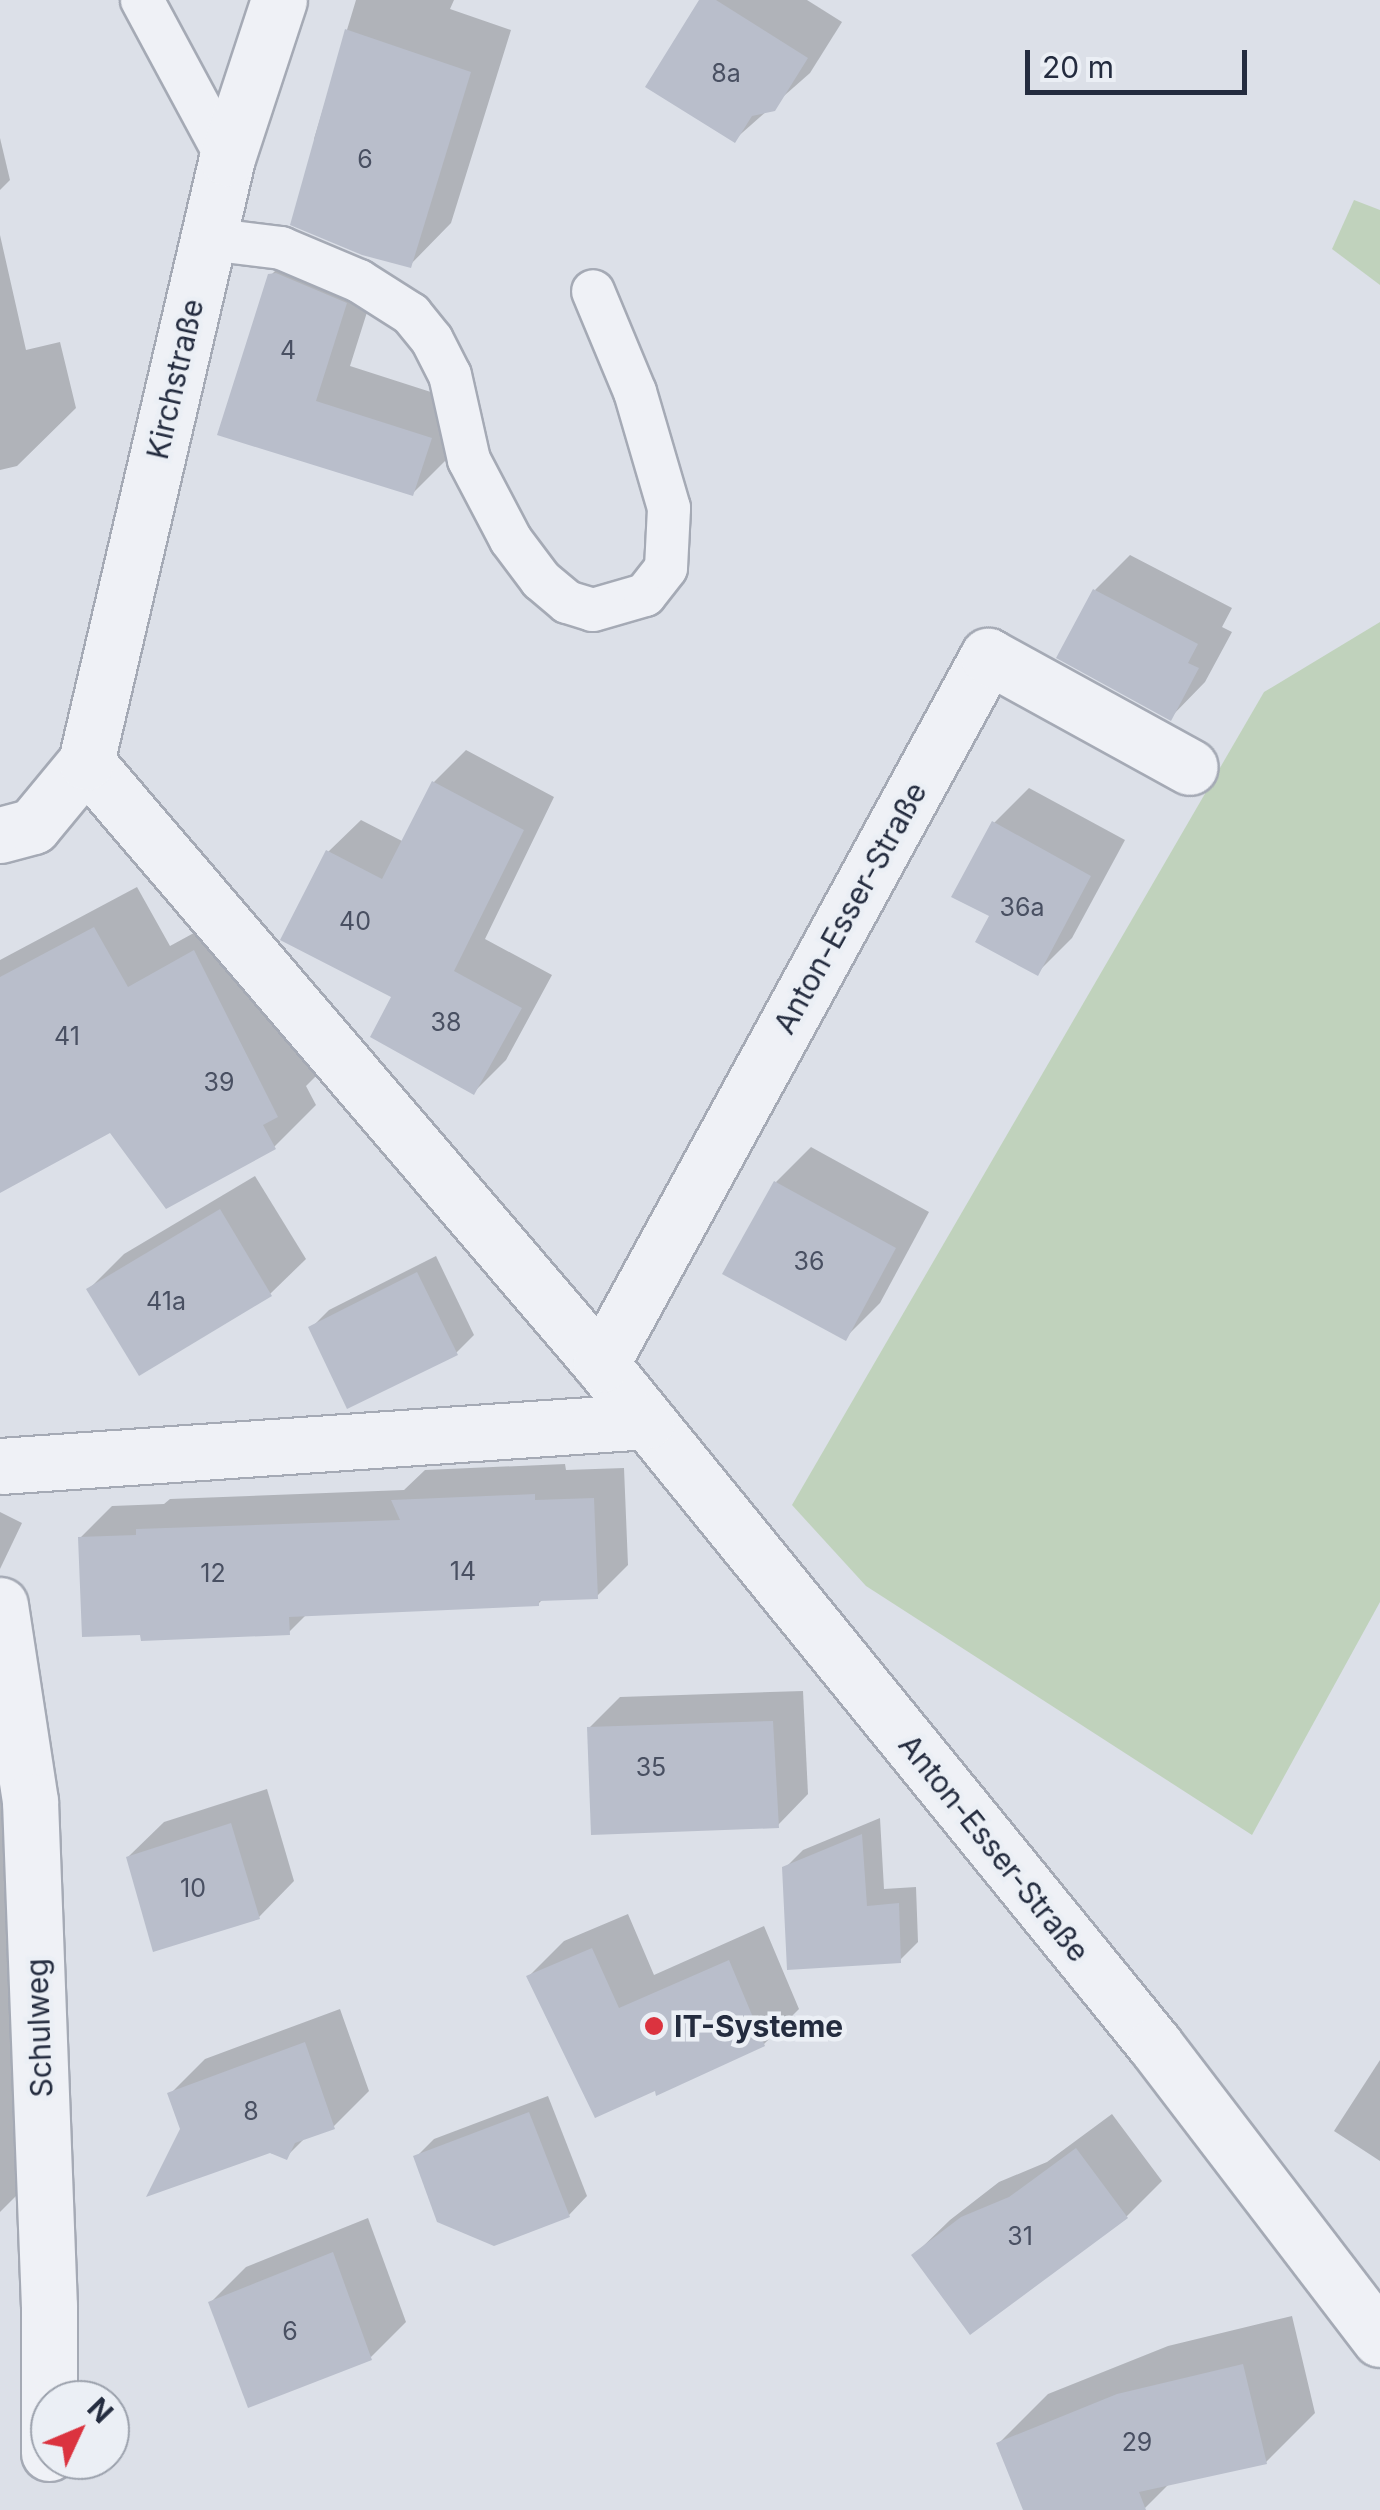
<!DOCTYPE html>
<html>
<head>
<meta charset="utf-8">
<style>
	body { margin:0 }
	#map { position:relative; width:1380px; height:2510px; overflow:hidden; background:#dce0e8; font-family:Inter,sans-serif }
	div>[style] { position:absolute }
	.green>* { inset:0; background:#c0d2bc }
	.shadow>* { inset:0; background:#0003 }
	.building>* { inset:0; background:#b9becb }
	.roads { filter:drop-shadow(2px 0 #a5aab5) drop-shadow(-2px 0 #a5aab5) drop-shadow(0 2px #a5aab5) drop-shadow(0 -2px #a5aab5) }
	.lane>* { height:42px; margin:-21px; padding:0 21px; transform-origin:21px; border-radius:21px; background:#eff1f6 }
	.street>* { height:55px; margin:-27.5px; padding:0 27.5px; transform-origin:27.5px; border-radius:27.5px; background:#eff1f6 }
	.dots>* { width:28px; height:28px; translate:-50% -50%; box-sizing:border-box; border:5px solid #ebeff5; border-radius:50% }
	span { translate:-50% -50%; white-space:nowrap; text-align:center; line-height:1.15; -webkit-text-stroke:9px #ebeff5; paint-order:stroke }
	.number-label { font-size:25px; color:#495062 }
	.number-label span { -webkit-text-stroke-width:0 }
	.street-label { font-size:30px; color:#242c3f }
	.poi-label { font-size:30px; color:#242c3f; font-weight:700 }
	.left { translate:0 -50%; text-align:left }
	.north { position:absolute; left:30px; top:2380px; width:100px; height:100px; box-sizing:border-box; background:#ebeff5; border:2px solid #9ba1ac; border-radius:50%; rotate:46deg; font-size:28px; font-weight:700; line-height:40px; text-align:center; color:#242c3f }
	.north::after { content:''; display:block; margin:auto; width:35px; height:45px; background:#db333f; clip-path:polygon(50% 0,100% 100%,50% 72%,0 100%) }
	.scale { position:absolute; left:1025px; top:50px; width:222px; height:45px; box-sizing:border-box; border:5px solid #242c3f; border-top:0; padding-left:12px; font-size:30px; line-height:35px; white-space:nowrap; color:#242c3f; -webkit-text-stroke:8px #ebeff5; paint-order:stroke }
</style>
</head>
<body>
<div id="map">
	<div class="green">
		<i style="clip-path:polygon(1354px 200px,1380px 210px,1380px 285px,1332px 249px)"></i>
		<i style="clip-path:polygon(1380px 622px,1380px 1602px,1252px 1835px,866px 1586px,792px 1505px,1264px 692px)"></i>
	</div>
	<div class="shadow">
		<i style="clip-path:polygon(356px 0,454px 0,450px 9px,511px 30px,451px 223px,410px 265px,314px 139px)"></i>
		<i style="clip-path:polygon(702px 0,807px 0,842px 22px,810px 73px,734px 140px)"></i>
		<i style="clip-path:polygon(0 138px,10px 180px,0 190px)"></i>
		<i style="clip-path:polygon(0 235px,26px 350px,60px 342px,76px 408px,17px 466px,0 470px)"></i>
		<i style="clip-path:polygon(313px 239px,381px 268px,350px 366px,465px 403px,448px 458px,413px 493px,220px 433px,270px 276px,306px 240px)"></i>
		<i style="clip-path:polygon(1130px 555px,1232px 608px,1222px 627px,1232px 632px,1205px 682px,1170px 718px,1095px 590px)"></i>
		<i style="clip-path:polygon(466px 750px,554px 797px,485px 939px,552px 975px,506px 1060px,474px 1092px,395px 996px,328px 852px,361px 820px,404px 842px,434px 782px)"></i>
		<i style="clip-path:polygon(1029px 788px,1125px 840px,1072px 938px,1037px 973px,992px 915px,994px 823px)"></i>
		<i style="clip-path:polygon(137px 887px,170px 946px,236px 910px,319px 1073px,306px 1086px,316px 1105px,274px 1147px,110px 1130px,0 1157px,0 960px)"></i>
		<i style="clip-path:polygon(811px 1147px,929px 1212px,880px 1303px,845px 1338px,776px 1182px)"></i>
		<i style="clip-path:polygon(255px 1176px,306px 1259px,270px 1294px,89px 1289px,124px 1254px)"></i>
		<i style="clip-path:polygon(436px 1256px,474px 1335px,456px 1353px,311px 1328px,329px 1310px)"></i>
		<i style="clip-path:polygon(565px 1464px,566px 1470px,624px 1468px,628px 1565px,597px 1596px,544px 1598px,538px 1604px,308px 1613px,289px 1632px,80px 1538px,112px 1506px,164px 1504px,170px 1499px,404px 1490px,425px 1470px)"></i>
		<i style="clip-path:polygon(0 1512px,22px 1523px,0 1569px)"></i>
		<i style="clip-path:polygon(803px 1691px,808px 1794px,778px 1825px,589px 1728px,620px 1697px)"></i>
		<i style="clip-path:polygon(0 1706px,43px 2169px,0 2212px)"></i>
		<i style="clip-path:polygon(267px 1789px,294px 1881px,259px 1917px,128px 1857px,164px 1822px)"></i>
		<i style="clip-path:polygon(880px 1818px,884px 1889px,916px 1887px,918px 1942px,900px 1960px,785px 1868px,803px 1850px)"></i>
		<i style="clip-path:polygon(628px 1914px,654px 1975px,764px 1926px,799px 2009px,764px 2044px,658px 2093px,529px 1976px,564px 1941px)"></i>
		<i style="clip-path:polygon(340px 2009px,369px 2091px,333px 2127px,307px 2136px,286px 2157px,182px 2130px,170px 2094px,205px 2059px)"></i>
		<i style="clip-path:polygon(1380px 2060px,1380px 2161px,1334px 2131px)"></i>
		<i style="clip-path:polygon(548px 2096px,587px 2196px,569px 2215px,416px 2157px,434px 2139px)"></i>
		<i style="clip-path:polygon(1112px 2114px,1162px 2181px,1127px 2216px,971px 2332px,914px 2255px,950px 2220px,999px 2182px,1047px 2162px)"></i>
		<i style="clip-path:polygon(368px 2218px,406px 2322px,371px 2357px,211px 2302px,246px 2267px)"></i>
		<i style="clip-path:polygon(1292px 2316px,1315px 2413px,1266px 2462px,1170px 2483px,1143px 2510px,1026px 2510px,999px 2443px,1048px 2394px,1168px 2346px)"></i>
	</div>
	<div class="building">
		<i style="clip-path:polygon(699px 0,716px 0,808px 58px,775px 111px,752px 116px,735px 143px,645px 87px)"></i>
		<i style="clip-path:polygon(345px 29px,471px 72px,411px 268px,362px 255px,290px 225px)"></i>
		<i style="clip-path:polygon(276px 273px,347px 303px,316px 401px,432px 438px,413px 496px,217px 435px,268px 274px)"></i>
		<i style="clip-path:polygon(1093px 589px,1198px 644px,1188px 663px,1199px 668px,1171px 721px,1056px 658px)"></i>
		<i style="clip-path:polygon(432px 781px,524px 830px,454px 971px,522px 1008px,474px 1095px,370px 1037px,391px 997px,280px 940px,326px 850px,382px 879px)"></i>
		<i style="clip-path:polygon(992px 821px,1091px 876px,1038px 976px,975px 942px,989px 916px,951px 897px)"></i>
		<i style="clip-path:polygon(94px 927px,128px 987px,194px 950px,278px 1117px,263px 1125px,276px 1149px,166px 1209px,110px 1133px,0 1193px,0 977px)"></i>
		<i style="clip-path:polygon(774px 1181px,896px 1248px,846px 1341px,722px 1274px)"></i>
		<i style="clip-path:polygon(220px 1209px,272px 1296px,139px 1376px,86px 1289px)"></i>
		<i style="clip-path:polygon(417px 1272px,458px 1355px,347px 1409px,308px 1327px)"></i>
		<i style="clip-path:polygon(535px 1494px,535px 1500px,594px 1498px,598px 1599px,539px 1601px,539px 1606px,289px 1617px,290px 1635px,141px 1641px,140px 1635px,82px 1637px,78px 1537px,136px 1535px,136px 1529px,400px 1520px,391px 1500px)"></i>
		<i style="clip-path:polygon(773px 1721px,779px 1828px,591px 1835px,587px 1727px)"></i>
		<i style="clip-path:polygon(231px 1823px,260px 1919px,153px 1952px,126px 1857px)"></i>
		<i style="clip-path:polygon(862px 1834px,867px 1906px,899px 1903px,901px 1963px,787px 1970px,782px 1867px)"></i>
		<i style="clip-path:polygon(592px 1948px,619px 2008px,729px 1960px,765px 2046px,656px 2096px,655px 2091px,595px 2118px,526px 1976px)"></i>
		<i style="clip-path:polygon(305px 2042px,335px 2129px,295px 2143px,287px 2160px,270px 2153px,146px 2197px,180px 2129px,167px 2093px)"></i>
		<i style="clip-path:polygon(529px 2112px,570px 2217px,494px 2246px,437px 2222px,413px 2156px)"></i>
		<i style="clip-path:polygon(1076px 2148px,1128px 2218px,970px 2335px,911px 2255px,961px 2217px,1009px 2197px)"></i>
		<i style="clip-path:polygon(333px 2252px,372px 2360px,248px 2408px,208px 2302px)"></i>
		<i style="clip-path:polygon(1243px 2364px,1267px 2464px,1139px 2492px,1146px 2510px,1023px 2510px,996px 2443px,1117px 2394px)"></i>
	</div>
	<div class="roads">
		<div class="lane">
			<i style="left:142px;top:0;width:179px;rotate:61.7deg"></i>
			<i style="left:208px;top:239px;width:74px;rotate:7deg"></i>
			<i style="left:281px;top:248px;width:85px;rotate:22.9deg"></i>
			<i style="left:359px;top:281px;width:62px;rotate:32.4deg"></i>
			<i style="left:411px;top:314px;width:33px;rotate:51deg"></i>
			<i style="left:432px;top:340px;width:39px;rotate:63deg"></i>
			<i style="left:450px;top:375px;width:87px;rotate:77.4deg"></i>
			<i style="left:469px;top:460px;width:90px;rotate:62.3deg"></i>
			<i style="left:511px;top:540px;width:50px;rotate:53.1deg"></i>
			<i style="left:541px;top:580px;width:34px;rotate:40deg"></i>
			<i style="left:567px;top:602px;width:27px;rotate:17deg"></i>
			<i style="left:593px;top:610px;width:54px;rotate:-16.1deg"></i>
			<i style="left:645px;top:595px;width:34px;rotate:-52deg"></i>
			<i style="left:666px;top:568px;width:60px;rotate:-87.1deg"></i>
			<i style="left:669px;top:508px;width:121px;rotate:-106.3deg"></i>
			<i style="left:635px;top:392px;width:109px;rotate:-112.6deg"></i>
		</div>
		<div class="street">
			<i style="left:86px;top:762px;width:792px;rotate:49.45deg"></i>
			<i style="left:601px;top:1364px;width:878px;rotate:50.87deg"></i>
			<i style="left:1155px;top:2045px;width:370px;rotate:52.6deg"></i>
			<i style="left:0;top:835px;width:34px;rotate:-15deg"></i>
			<i style="left:33px;top:826px;width:83px;rotate:-50.4deg"></i>
			<i style="left:86px;top:762px;width:620px;rotate:-76.86deg"></i>
			<i style="left:227px;top:158px;width:166px;rotate:-71.8deg"></i>
			<i style="left:601px;top:1364px;width:807px;rotate:-61.34deg"></i>
			<i style="left:988px;top:656px;width:230px;rotate:28.8deg"></i>
			<i style="left:0;top:1466px;width:648px;rotate:-3.98deg"></i>
			<i style="left:0;top:1605px;width:198px;rotate:81.3deg"></i>
			<i style="left:30px;top:1801px;width:505px;rotate:87.85deg"></i>
			<i style="left:49px;top:2306px;width:147px;rotate:90deg"></i>
		</div>
	</div>
	<div class="dots">
		<i style="left:654px;top:2026px;background:#db333f"></i>
	</div>
	<div class="number-label">
		<span style="left:726px;top:73px">8a</span>
		<span style="left:365px;top:159px">6</span>
		<span style="left:288px;top:350px">4</span>
		<span style="left:1022px;top:907px">36a</span>
		<span style="left:355px;top:921px">40</span>
		<span style="left:446px;top:1022px">38</span>
		<span style="left:67px;top:1036px">41</span>
		<span style="left:219px;top:1082px">39</span>
		<span style="left:809px;top:1261px">36</span>
		<span style="left:166px;top:1301px">41a</span>
		<span style="left:463px;top:1571px">14</span>
		<span style="left:213px;top:1573px">12</span>
		<span style="left:651px;top:1767px">35</span>
		<span style="left:193px;top:1888px">10</span>
		<span style="left:251px;top:2111px">8</span>
		<span style="left:1020px;top:2236px">31</span>
		<span style="left:290px;top:2331px">6</span>
		<span style="left:1137px;top:2442px">29</span>
	</div>
	<div class="street-label">
		<span style="left:175px;top:379px;rotate:-77deg">Kirchstraße</span>
		<span style="left:850px;top:908px;rotate:-61deg">Anton-Esser-Straße</span>
		<span style="left:994px;top:1848px;rotate:51deg">Anton-Esser-Straße</span>
		<span style="left:39px;top:2028px;rotate:-92deg">Schulweg</span>
	</div>
	<div class="poi-label">
		<span class="left" style="left:674px;top:2026px">IT-Systeme</span>
	</div>
	<div class="north">N</div>
	<div class="scale">20 m</div>
</div>
</body>
</html>
